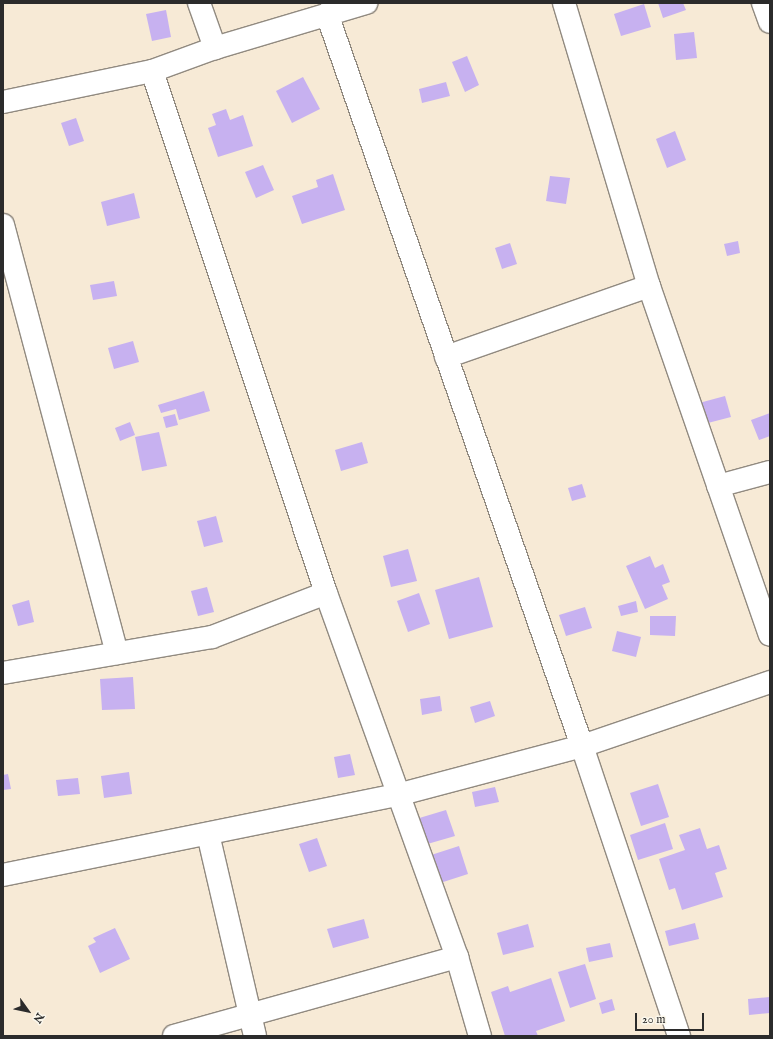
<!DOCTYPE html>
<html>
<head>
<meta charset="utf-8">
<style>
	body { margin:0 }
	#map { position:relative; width:773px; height:1039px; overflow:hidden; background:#f7ead6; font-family:"IM FELL English",serif }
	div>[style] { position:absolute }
	.building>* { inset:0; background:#c7b1f0 }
	.roads { filter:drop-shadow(1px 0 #918a80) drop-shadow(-1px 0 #918a80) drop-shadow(0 1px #918a80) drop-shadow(0 -1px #918a80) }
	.minor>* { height:22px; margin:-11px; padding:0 11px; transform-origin:11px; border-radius:11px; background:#fff }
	span { translate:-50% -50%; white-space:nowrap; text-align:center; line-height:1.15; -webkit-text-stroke:3px #fbf7ec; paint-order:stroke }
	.frame { position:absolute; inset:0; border:4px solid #2b2b2b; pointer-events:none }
	.north { position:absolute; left:8px; top:991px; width:40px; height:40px; -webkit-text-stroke:3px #fbf7ec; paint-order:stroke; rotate:123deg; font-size:11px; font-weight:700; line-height:16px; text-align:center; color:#2b2b2b }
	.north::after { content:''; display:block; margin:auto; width:14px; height:18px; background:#2b2b2b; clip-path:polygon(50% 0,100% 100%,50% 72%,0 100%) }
	.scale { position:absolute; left:635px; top:1013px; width:69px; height:18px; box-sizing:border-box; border:2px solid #2b2b2b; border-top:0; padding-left:5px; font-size:12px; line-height:14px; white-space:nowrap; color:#2b2b2b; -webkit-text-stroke:3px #fbf7ec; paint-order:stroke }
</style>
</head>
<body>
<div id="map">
	<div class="building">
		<i style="clip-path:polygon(658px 3px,683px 3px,686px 10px,663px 18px)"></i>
		<i style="clip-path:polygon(644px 4px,651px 27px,621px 36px,614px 14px)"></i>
		<i style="clip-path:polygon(166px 10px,171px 37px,152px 41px,146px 14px)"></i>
		<i style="clip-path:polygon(694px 32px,697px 58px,676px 60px,674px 34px)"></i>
		<i style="clip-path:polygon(467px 56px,479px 85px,465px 92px,452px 62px)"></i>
		<i style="clip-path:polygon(303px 77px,320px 109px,292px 123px,276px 91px)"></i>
		<i style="clip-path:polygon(446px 82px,450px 96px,422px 103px,419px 89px)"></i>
		<i style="clip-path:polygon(226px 109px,230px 120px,243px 115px,253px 146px,218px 157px,208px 128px,216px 125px,212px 114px)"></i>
		<i style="clip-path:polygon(76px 118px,84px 141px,69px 146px,61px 123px)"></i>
		<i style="clip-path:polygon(675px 131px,686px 160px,667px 168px,656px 139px)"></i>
		<i style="clip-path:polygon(263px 165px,274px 190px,256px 198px,245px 172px)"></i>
		<i style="clip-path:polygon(333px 174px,345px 210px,302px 224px,292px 196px,318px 187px,316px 180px)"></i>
		<i style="clip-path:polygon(550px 176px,570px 178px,566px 204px,546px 201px)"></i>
		<i style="clip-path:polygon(134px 193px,140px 218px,107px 226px,101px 202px)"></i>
		<i style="clip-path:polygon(738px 241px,740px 253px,727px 256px,724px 244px)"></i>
		<i style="clip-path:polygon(510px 243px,517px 264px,502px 269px,495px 248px)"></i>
		<i style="clip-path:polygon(114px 281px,117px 296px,93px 300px,90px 285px)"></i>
		<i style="clip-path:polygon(133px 341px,139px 362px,114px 369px,108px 348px)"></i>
		<i style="clip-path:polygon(204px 391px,210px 411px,179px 420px,176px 409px,161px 413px,158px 405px)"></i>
		<i style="clip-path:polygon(725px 396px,731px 417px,704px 424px,699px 403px)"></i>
		<i style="clip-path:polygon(770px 413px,770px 436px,759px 440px,751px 420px)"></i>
		<i style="clip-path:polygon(175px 414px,178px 425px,166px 428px,163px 417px)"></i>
		<i style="clip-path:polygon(130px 422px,135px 435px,120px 441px,115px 428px)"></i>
		<i style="clip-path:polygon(159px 432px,167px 466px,142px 471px,135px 437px)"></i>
		<i style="clip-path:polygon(362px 442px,368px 463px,341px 471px,335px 450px)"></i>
		<i style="clip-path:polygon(582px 484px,586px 497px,572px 501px,568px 488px)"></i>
		<i style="clip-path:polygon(216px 516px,223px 542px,204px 547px,197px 521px)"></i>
		<i style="clip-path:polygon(408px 549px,417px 581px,391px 587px,383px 556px)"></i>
		<i style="clip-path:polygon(650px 556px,655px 568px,663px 564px,670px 582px,662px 585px,668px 599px,645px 609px,626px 566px)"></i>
		<i style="clip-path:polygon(479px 577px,493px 627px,449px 639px,435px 590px)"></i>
		<i style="clip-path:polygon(207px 587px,214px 612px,198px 616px,191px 591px)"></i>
		<i style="clip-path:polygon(419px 593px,430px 624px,408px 632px,397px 601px)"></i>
		<i style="clip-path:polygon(29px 600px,34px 622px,18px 626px,12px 605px)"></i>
		<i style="clip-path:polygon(636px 601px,638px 612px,621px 616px,618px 606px)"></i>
		<i style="clip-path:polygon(585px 607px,592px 628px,566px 636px,559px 615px)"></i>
		<i style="clip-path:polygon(650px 616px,676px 616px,675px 636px,650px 635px)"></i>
		<i style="clip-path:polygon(617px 631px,641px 637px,636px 657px,612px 651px)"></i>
		<i style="clip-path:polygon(133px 677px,135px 709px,102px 710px,100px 679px)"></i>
		<i style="clip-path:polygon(440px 696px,442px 711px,422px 715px,420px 699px)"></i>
		<i style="clip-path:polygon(490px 701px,495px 716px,475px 723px,470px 707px)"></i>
		<i style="clip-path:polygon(350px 754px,355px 775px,338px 778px,334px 757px)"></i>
		<i style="clip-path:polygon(129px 772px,132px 794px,104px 798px,101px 776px)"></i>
		<i style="clip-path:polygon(8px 774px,11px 789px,3px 790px,3px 775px)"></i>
		<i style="clip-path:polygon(78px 778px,80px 794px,58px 796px,56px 780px)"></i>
		<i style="clip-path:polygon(658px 784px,669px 817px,641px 826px,630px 793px)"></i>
		<i style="clip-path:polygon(495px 787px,499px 802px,475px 807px,472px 792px)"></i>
		<i style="clip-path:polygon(446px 810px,455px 836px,424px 845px,416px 819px)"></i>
		<i style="clip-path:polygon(665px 823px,673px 849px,638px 860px,630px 835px)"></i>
		<i style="clip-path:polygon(700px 828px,707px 849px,719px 845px,727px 869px,715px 873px,723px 897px,682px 910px,675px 888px,669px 890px,659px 859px,685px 850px,679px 835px)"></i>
		<i style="clip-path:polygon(317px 838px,327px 866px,309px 872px,299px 844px)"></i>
		<i style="clip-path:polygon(459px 846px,468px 874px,437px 884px,428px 856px)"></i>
		<i style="clip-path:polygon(364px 919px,369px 938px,333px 948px,327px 929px)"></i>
		<i style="clip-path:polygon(695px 923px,699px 939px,669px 946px,665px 931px)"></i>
		<i style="clip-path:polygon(528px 924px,534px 947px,503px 955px,497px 933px)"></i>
		<i style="clip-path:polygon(115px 928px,130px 959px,100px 973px,88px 946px,96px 942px,93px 938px)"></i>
		<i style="clip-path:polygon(610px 943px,613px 957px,589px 962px,586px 948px)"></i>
		<i style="clip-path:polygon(585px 964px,596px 999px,570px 1008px,558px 972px)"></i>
		<i style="clip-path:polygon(551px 978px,565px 1021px,536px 1031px,538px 1036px,505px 1036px,491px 992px,508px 986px,510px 992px)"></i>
		<i style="clip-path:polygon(770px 997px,770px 1013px,749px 1015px,748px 999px)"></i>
		<i style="clip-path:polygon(612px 999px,615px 1010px,602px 1014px,599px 1003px)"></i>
	</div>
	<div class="roads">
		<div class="minor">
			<i style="left:199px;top:3px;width:48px;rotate:70.4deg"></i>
			<i style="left:564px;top:3px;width:295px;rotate:73.3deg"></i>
			<i style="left:649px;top:286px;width:369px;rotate:70.9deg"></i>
			<i style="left:763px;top:3px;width:20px;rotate:70deg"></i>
			<i style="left:327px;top:14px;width:775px;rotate:70.79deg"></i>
			<i style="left:582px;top:746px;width:306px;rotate:71.5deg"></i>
			<i style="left:152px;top:71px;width:550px;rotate:71.57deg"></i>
			<i style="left:326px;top:593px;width:387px;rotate:70.2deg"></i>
			<i style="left:457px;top:957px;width:82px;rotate:73.8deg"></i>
			<i style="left:3px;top:102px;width:152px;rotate:-11.8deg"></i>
			<i style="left:152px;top:71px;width:67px;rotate:-20.1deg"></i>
			<i style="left:215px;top:48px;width:158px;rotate:-16.6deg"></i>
			<i style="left:3px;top:225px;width:443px;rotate:75.1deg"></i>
			<i style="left:446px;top:357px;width:215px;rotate:-19.3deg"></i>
			<i style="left:718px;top:486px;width:54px;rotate:-15.1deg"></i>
			<i style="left:3px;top:673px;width:212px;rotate:-9.8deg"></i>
			<i style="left:212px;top:637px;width:122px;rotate:-21.1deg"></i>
			<i style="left:208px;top:834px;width:207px;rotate:76.9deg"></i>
			<i style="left:3px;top:875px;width:402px;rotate:-11.5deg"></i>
			<i style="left:397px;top:795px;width:191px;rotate:-14.8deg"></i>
			<i style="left:582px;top:746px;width:199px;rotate:-18.8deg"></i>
			<i style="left:174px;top:1036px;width:294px;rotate:-15.6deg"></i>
		</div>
	</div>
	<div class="frame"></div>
	<div class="north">N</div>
	<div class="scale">20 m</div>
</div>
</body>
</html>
